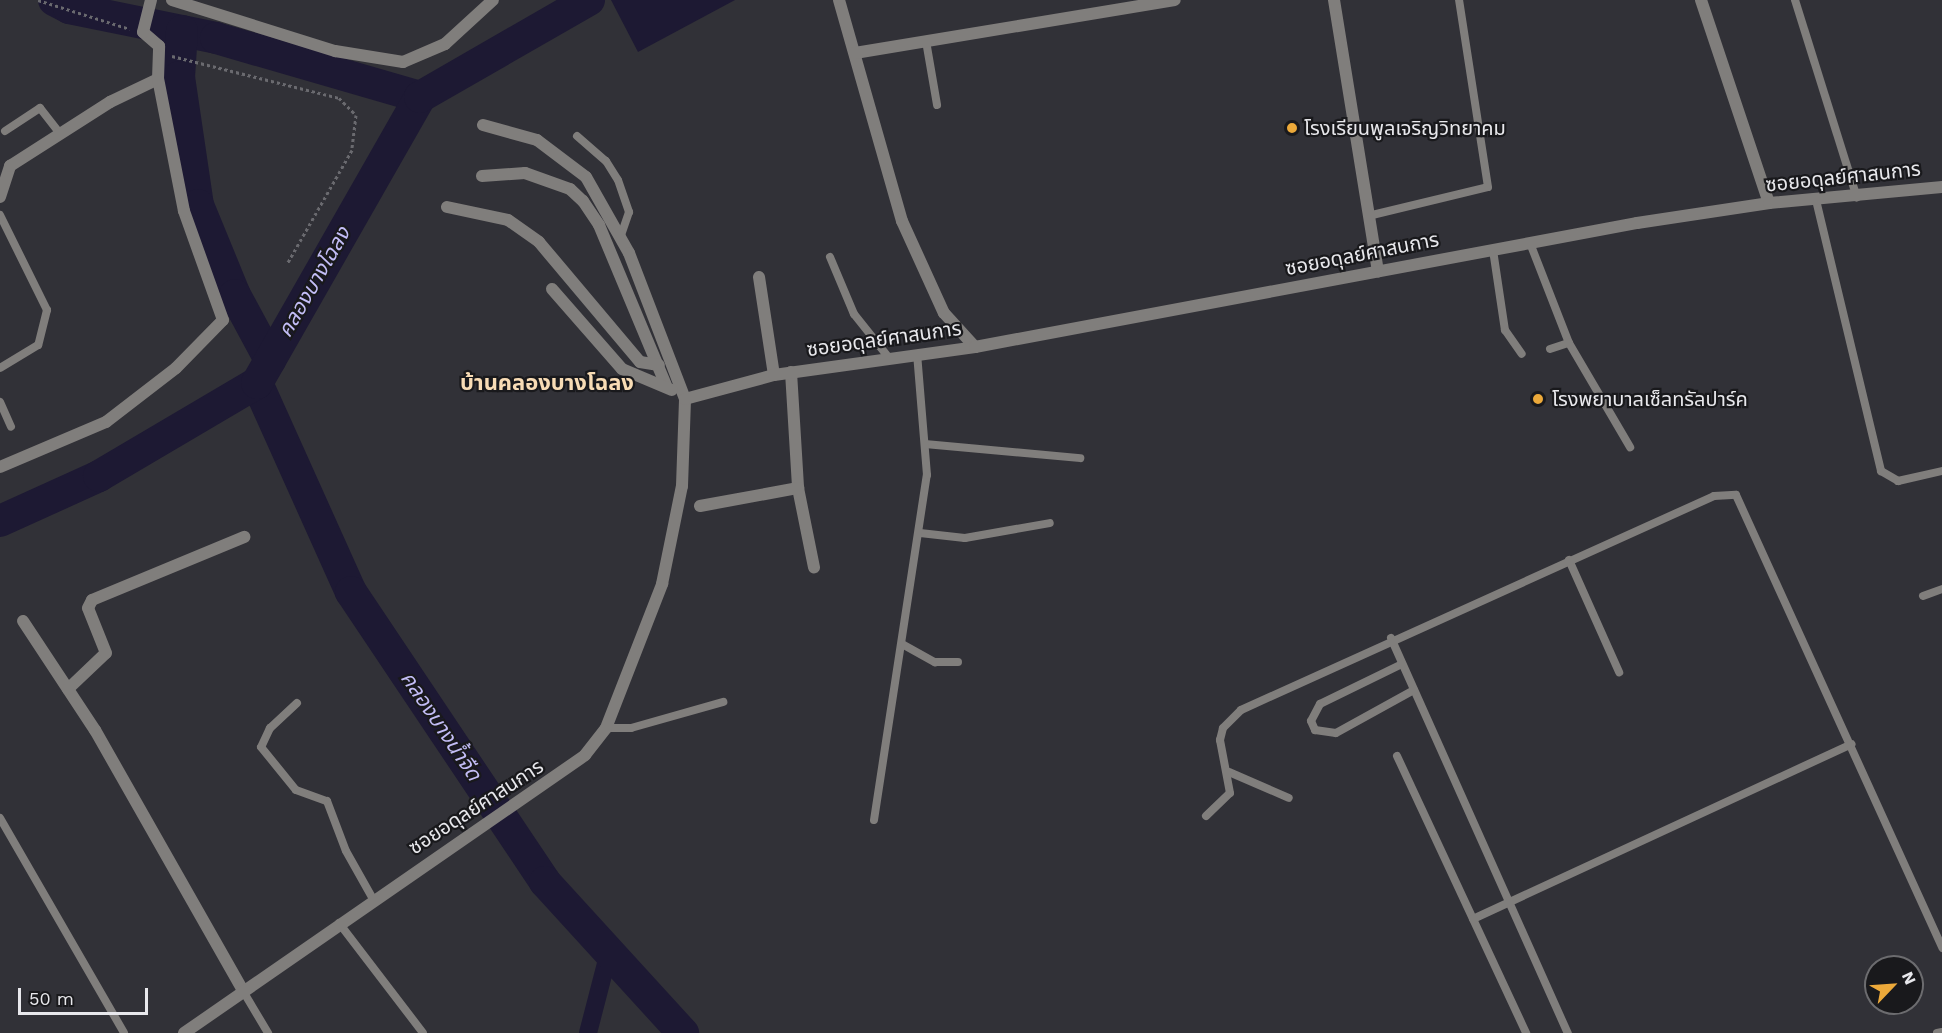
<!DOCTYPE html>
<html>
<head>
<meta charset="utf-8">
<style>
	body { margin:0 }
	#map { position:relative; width:1942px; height:1033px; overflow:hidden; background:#313137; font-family:"Work Sans","Noto Sans Thai",sans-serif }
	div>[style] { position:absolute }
	.water>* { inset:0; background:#1d1933 }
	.canal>* { height:18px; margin:-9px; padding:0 9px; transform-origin:9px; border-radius:9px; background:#1d1933 }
	.river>* { height:32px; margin:-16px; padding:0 16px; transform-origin:16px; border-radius:16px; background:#1d1933 }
	.path>* { height:3px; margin-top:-1.5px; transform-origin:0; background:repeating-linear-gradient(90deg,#6a6a6f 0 3px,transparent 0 6px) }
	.lane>* { height:8px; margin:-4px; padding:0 4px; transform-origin:4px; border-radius:4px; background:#807e7c }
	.street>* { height:12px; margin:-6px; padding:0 6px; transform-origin:6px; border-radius:6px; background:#807e7c }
	.dots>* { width:16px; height:16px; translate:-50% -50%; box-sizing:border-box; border:3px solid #19191c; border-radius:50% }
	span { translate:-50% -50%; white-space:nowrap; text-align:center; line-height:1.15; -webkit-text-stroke:4.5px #19191c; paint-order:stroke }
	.poi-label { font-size:20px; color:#e8e8ec }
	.left { translate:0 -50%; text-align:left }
	.street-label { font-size:20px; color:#e8e8ec }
	.water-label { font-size:21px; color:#c3bdf6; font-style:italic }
	.quarter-label { font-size:22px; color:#f8dcb5; font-weight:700 }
	.north { position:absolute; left:1864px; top:955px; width:60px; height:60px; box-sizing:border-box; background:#19191c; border:2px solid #6c6c6f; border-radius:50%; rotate:65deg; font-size:16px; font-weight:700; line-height:24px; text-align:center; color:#e8e8ec }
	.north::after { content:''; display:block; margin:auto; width:21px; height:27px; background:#eca93a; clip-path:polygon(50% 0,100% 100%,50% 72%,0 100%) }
	.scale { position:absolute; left:18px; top:988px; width:130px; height:27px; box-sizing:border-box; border:3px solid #e8e8ec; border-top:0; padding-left:8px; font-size:18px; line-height:21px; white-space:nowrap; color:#e8e8ec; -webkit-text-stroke:4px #19191c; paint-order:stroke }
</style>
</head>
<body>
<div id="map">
	<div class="water">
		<i style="clip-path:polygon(611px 0,735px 0,638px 52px)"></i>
	</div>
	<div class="canal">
		<i style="left:588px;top:1033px;width:84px;rotate:-75.5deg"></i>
	</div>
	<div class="river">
		<i style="left:54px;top:0;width:17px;rotate:28deg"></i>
		<i style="left:69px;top:8px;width:150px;rotate:11.5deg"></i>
		<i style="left:216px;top:38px;width:212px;rotate:16.1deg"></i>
		<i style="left:182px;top:31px;width:46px;rotate:93.7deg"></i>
		<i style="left:179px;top:77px;width:129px;rotate:81.6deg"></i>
		<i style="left:198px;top:205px;width:97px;rotate:67.7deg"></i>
		<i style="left:235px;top:295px;width:74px;rotate:61.7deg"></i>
		<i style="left:257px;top:383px;width:229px;rotate:65.8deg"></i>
		<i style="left:351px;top:592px;width:349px;rotate:56.2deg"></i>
		<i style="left:545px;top:882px;width:205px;rotate:47.6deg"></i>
		<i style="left:0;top:521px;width:109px;rotate:-24.4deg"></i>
		<i style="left:99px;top:476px;width:183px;rotate:-30.5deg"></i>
		<i style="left:257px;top:383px;width:329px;rotate:-60.3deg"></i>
		<i style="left:420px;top:97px;width:195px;rotate:-29.9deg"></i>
	</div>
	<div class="path">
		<i style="left:38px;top:0;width:96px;rotate:17.5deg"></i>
		<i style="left:172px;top:56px;width:172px;rotate:14.1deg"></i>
		<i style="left:339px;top:98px;width:24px;rotate:45deg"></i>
		<i style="left:356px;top:115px;width:35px;rotate:97deg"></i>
		<i style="left:352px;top:150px;width:131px;rotate:119.7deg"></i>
	</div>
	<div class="lane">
		<i style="left:1795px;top:0;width:207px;rotate:72.6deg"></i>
		<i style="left:926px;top:41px;width:65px;rotate:80.2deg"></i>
		<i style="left:5px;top:131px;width:42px;rotate:-33.3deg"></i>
		<i style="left:40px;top:108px;width:33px;rotate:52deg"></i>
		<i style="left:577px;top:136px;width:38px;rotate:41deg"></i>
		<i style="left:606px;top:161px;width:22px;rotate:58deg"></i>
		<i style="left:618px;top:180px;width:34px;rotate:71deg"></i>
		<i style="left:629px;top:212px;width:24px;rotate:109deg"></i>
		<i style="left:1816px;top:200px;width:279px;rotate:76.5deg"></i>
		<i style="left:1881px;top:471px;width:20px;rotate:30deg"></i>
		<i style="left:1898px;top:481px;width:45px;rotate:-12.8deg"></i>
		<i style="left:0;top:215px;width:106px;rotate:63.7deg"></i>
		<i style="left:47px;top:310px;width:36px;rotate:104deg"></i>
		<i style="left:38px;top:345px;width:44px;rotate:148.8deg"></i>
		<i style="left:1368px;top:216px;width:123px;rotate:-13.6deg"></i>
		<i style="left:1488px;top:187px;width:189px;rotate:-98.8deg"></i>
		<i style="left:1530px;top:243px;width:107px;rotate:68.7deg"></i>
		<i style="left:1569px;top:343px;width:121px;rotate:59.6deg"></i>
		<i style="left:1493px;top:250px;width:81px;rotate:81.5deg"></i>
		<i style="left:1505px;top:330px;width:29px;rotate:55deg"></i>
		<i style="left:830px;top:257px;width:62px;rotate:67.2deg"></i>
		<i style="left:854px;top:314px;width:56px;rotate:51.5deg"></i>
		<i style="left:1550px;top:349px;width:20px;rotate:-18deg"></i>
		<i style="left:0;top:402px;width:27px;rotate:66deg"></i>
		<i style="left:925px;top:444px;width:156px;rotate:5.2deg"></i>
		<i style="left:920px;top:533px;width:45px;rotate:6.3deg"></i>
		<i style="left:965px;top:538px;width:86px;rotate:-10deg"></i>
		<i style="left:1569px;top:560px;width:123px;rotate:65.9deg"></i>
		<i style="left:1923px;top:596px;width:20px;rotate:-20deg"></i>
		<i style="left:1391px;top:638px;width:433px;rotate:65.9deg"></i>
		<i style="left:902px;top:644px;width:38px;rotate:29deg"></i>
		<i style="left:935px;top:662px;width:23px"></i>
		<i style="left:1402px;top:664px;width:91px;rotate:154deg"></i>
		<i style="left:1320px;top:704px;width:19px;rotate:118deg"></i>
		<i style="left:1311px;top:721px;width:10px;rotate:66deg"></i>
		<i style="left:1315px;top:730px;width:21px;rotate:8deg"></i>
		<i style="left:1336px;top:733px;width:89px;rotate:-28.9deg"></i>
		<i style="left:297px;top:703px;width:37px;rotate:137deg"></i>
		<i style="left:270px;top:728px;width:21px;rotate:115deg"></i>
		<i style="left:261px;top:747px;width:55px;rotate:50.9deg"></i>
		<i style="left:296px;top:790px;width:33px;rotate:20deg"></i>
		<i style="left:327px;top:801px;width:53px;rotate:69.2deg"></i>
		<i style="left:346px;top:851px;width:55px;rotate:60.6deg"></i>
		<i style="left:606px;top:728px;width:25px"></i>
		<i style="left:631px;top:728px;width:96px;rotate:-15.8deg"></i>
		<i style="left:1397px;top:756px;width:306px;rotate:65deg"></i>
		<i style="left:1229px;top:772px;width:65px;rotate:23.4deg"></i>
		<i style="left:1206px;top:816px;width:33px;rotate:-44deg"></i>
		<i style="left:1230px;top:793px;width:54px;rotate:-100.7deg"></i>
		<i style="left:1220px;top:740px;width:12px;rotate:-76deg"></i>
		<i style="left:1223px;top:728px;width:25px;rotate:-45deg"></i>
		<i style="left:1241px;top:710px;width:519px;rotate:-24.34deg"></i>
		<i style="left:1714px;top:496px;width:22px;rotate:-3deg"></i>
		<i style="left:1736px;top:495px;width:498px;rotate:65.5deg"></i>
		<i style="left:0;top:818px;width:248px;rotate:60deg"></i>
		<i style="left:874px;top:820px;width:349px;rotate:-81.3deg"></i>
		<i style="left:927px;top:475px;width:121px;rotate:-94.7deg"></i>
		<i style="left:1473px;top:919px;width:417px;rotate:-24.8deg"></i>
		<i style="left:339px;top:923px;width:138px;rotate:52.6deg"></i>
		<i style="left:243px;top:991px;width:49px;rotate:59.2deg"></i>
		<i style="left:1937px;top:1033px;width:5px;rotate:-11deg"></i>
	</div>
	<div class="street">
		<i style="left:172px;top:0;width:171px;rotate:17.4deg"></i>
		<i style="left:335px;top:51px;width:69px;rotate:9.2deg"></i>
		<i style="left:403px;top:62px;width:46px;rotate:-23.2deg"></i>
		<i style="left:445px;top:44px;width:65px;rotate:-42.5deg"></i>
		<i style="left:839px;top:0;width:230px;rotate:74.1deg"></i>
		<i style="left:902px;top:221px;width:101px;rotate:65.5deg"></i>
		<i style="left:944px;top:313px;width:46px;rotate:47.6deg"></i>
		<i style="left:1334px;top:0;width:275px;rotate:80.8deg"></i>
		<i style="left:1701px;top:0;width:214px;rotate:71.5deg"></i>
		<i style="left:855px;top:53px;width:324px;rotate:-9.4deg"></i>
		<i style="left:483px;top:125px;width:56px;rotate:15.5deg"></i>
		<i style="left:537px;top:140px;width:61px;rotate:37.1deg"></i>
		<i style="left:586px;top:177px;width:87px;rotate:60.5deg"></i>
		<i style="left:629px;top:253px;width:156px;rotate:69deg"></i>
		<i style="left:482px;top:176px;width:43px;rotate:-4deg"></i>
		<i style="left:525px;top:173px;width:48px;rotate:19.6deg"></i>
		<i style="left:570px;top:189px;width:18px;rotate:43deg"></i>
		<i style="left:583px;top:201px;width:29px;rotate:56deg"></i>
		<i style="left:599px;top:225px;width:173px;rotate:67.3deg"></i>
		<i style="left:0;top:197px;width:33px;rotate:-72deg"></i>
		<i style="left:10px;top:166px;width:119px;rotate:-32.6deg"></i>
		<i style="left:110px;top:102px;width:53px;rotate:-25.6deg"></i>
		<i style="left:158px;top:79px;width:33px;rotate:-88deg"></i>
		<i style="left:159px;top:46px;width:21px;rotate:-139deg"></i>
		<i style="left:143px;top:32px;width:33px;rotate:-76deg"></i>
		<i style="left:447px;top:207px;width:62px;rotate:12deg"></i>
		<i style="left:508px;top:220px;width:38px;rotate:35deg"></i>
		<i style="left:539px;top:242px;width:157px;rotate:49.9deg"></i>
		<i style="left:640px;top:362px;width:19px;rotate:9deg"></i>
		<i style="left:759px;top:277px;width:99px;rotate:81.3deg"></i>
		<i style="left:552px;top:289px;width:106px;rotate:48.8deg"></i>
		<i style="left:622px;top:369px;width:54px;rotate:22.8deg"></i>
		<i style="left:791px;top:372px;width:116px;rotate:86.5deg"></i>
		<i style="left:798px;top:488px;width:81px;rotate:78.6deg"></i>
		<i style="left:0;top:467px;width:115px;rotate:-23deg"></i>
		<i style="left:106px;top:422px;width:88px;rotate:-37.6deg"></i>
		<i style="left:176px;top:368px;width:67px;rotate:-45.6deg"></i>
		<i style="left:223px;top:320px;width:116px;rotate:-109.7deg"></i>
		<i style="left:184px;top:211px;width:135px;rotate:-101.1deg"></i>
		<i style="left:700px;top:506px;width:100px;rotate:-10.4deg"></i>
		<i style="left:23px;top:621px;width:131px;rotate:56.6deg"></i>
		<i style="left:95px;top:730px;width:300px;rotate:60.4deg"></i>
		<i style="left:68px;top:689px;width:52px;rotate:-43.5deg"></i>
		<i style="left:106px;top:653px;width:48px;rotate:-111.8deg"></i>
		<i style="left:88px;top:608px;width:9px;rotate:-63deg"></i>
		<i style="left:92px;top:600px;width:165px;rotate:-22.5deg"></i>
		<i style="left:184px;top:1033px;width:488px;rotate:-34.7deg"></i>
		<i style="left:585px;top:755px;width:34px;rotate:-52deg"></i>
		<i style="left:606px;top:728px;width:155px;rotate:-68.7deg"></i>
		<i style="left:662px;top:584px;width:100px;rotate:-78.5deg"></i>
		<i style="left:682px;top:486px;width:87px;rotate:-88deg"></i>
		<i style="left:685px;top:399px;width:92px;rotate:-15.1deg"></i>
		<i style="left:774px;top:375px;width:203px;rotate:-7.9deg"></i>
		<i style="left:975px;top:347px;width:674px;rotate:-10.61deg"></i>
		<i style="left:1637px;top:223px;width:134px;rotate:-8.6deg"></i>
		<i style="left:1769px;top:203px;width:174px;rotate:-5.3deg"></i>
	</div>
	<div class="dots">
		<i style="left:1292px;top:128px;background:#eca93a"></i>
		<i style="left:1538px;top:399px;background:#eca93a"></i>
	</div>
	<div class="poi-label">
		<span class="left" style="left:1304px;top:128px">โรงเรียนพูลเจริญวิทยาคม</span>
		<span class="left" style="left:1552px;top:399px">โรงพยาบาลเซ็ลทรัลปาร์ค</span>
	</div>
	<div class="street-label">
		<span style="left:1843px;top:177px;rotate:-6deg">ซอยอดุลย์ศาสนการ</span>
		<span style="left:1362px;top:254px;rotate:-11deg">ซอยอดุลย์ศาสนการ</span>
		<span style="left:884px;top:339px;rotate:-8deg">ซอยอดุลย์ศาสนการ</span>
		<span style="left:476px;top:807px;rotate:-33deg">ซอยอดุลย์ศาสนการ</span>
	</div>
	<div class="water-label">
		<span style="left:314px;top:282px;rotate:-60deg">คลองบางโฉลง</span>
		<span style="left:441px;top:726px;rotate:56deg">คลองบางน้ำจืด</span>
	</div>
	<div class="quarter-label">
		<span style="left:547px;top:383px">บ้านคลองบางโฉลง</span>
	</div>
	<div class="north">N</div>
	<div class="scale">50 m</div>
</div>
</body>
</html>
